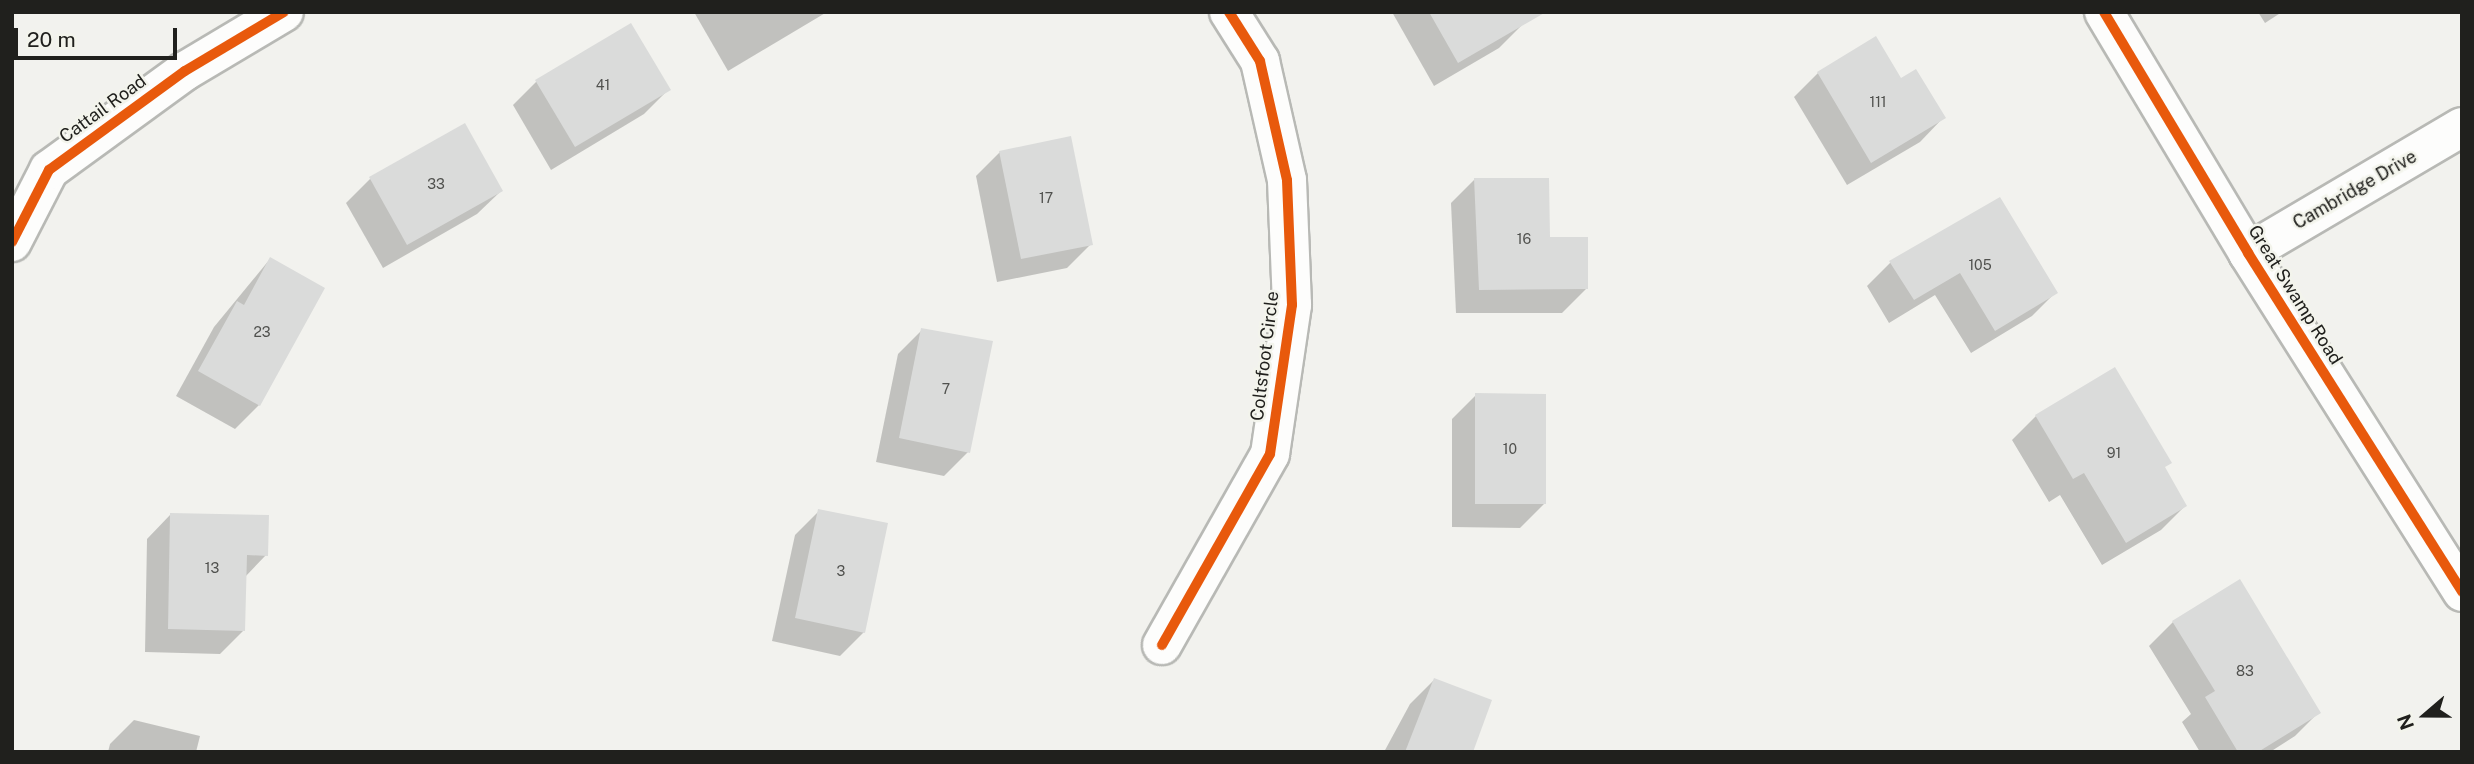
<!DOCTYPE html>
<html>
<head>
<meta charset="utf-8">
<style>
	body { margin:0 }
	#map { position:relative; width:2474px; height:764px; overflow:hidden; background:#f2f2ee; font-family:"Public Sans",sans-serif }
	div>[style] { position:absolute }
	.shadow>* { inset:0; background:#0003 }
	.building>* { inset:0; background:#dadbda }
	.roads { filter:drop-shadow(2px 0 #b8b9b5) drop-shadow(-2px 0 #b8b9b5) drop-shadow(0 2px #b8b9b5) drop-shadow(0 -2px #b8b9b5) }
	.minor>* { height:38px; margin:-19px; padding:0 19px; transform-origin:19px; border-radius:19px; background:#fdfdfc }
	.cycleway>* { height:10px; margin:-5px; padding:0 5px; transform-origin:5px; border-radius:5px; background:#e8590c }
	span { translate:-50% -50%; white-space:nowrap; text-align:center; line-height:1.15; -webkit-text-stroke:5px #f3f4ec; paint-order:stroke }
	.number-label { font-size:14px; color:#50514e }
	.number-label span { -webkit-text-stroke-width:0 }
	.street-label { font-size:18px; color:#20201d }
	.frame { position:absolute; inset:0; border:14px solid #20201d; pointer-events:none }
	.north { position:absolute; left:2390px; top:680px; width:70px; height:70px; -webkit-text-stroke:5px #f3f4ec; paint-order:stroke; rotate:250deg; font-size:19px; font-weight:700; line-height:28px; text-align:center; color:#20201d }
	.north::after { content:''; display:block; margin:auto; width:24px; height:32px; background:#20201d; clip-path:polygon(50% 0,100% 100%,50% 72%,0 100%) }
	.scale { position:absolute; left:14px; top:28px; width:163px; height:32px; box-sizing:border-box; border:4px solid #20201d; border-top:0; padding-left:9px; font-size:21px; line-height:24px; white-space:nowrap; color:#20201d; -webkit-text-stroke:5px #f3f4ec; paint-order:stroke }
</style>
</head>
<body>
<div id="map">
	<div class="shadow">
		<i style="clip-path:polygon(694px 12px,827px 12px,728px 71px)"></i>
		<i style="clip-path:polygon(1392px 12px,1516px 12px,1523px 24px,1499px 48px,1434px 86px)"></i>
		<i style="clip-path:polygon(2258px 12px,2282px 12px,2265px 23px)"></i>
		<i style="clip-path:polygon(1818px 73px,1901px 81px,1943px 118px,1920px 142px,1847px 185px,1794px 97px)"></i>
		<i style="clip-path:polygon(537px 81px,668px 90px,644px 114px,551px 170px,513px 105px)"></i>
		<i style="clip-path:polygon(1000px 152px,1091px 244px,1067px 268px,997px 282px,976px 176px)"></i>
		<i style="clip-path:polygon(370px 179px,501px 191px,477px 214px,383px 268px,346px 203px)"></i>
		<i style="clip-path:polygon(1475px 179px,1548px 239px,1586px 289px,1562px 313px,1456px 313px,1451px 203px)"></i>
		<i style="clip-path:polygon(1999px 200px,2055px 293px,2032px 316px,1971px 353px,1935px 295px,1889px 323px,1867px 286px,1891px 262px)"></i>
		<i style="clip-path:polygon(270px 259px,259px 405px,235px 429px,176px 396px,214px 327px)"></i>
		<i style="clip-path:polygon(922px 330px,968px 452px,944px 476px,876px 462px,898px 354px)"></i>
		<i style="clip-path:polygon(1476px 395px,1544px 504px,1520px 528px,1452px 527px,1452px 419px)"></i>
		<i style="clip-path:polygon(2036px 416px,2163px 468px,2185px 506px,2161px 530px,2102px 565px,2060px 495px,2049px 502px,2012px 440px)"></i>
		<i style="clip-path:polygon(819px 511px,864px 632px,840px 656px,772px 641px,795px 535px)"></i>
		<i style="clip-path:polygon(170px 515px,266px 555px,245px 577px,244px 630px,220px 654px,145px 652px,147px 539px)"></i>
		<i style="clip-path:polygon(2173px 622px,2319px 712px,2295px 736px,2270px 752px,2200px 752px,2182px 722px,2191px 714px,2149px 646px)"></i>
		<i style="clip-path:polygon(1434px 680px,1471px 752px,1384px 752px,1410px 704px)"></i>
		<i style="clip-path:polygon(134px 720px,200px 736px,196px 752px,108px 752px,110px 744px)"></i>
	</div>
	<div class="building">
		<i style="clip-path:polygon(1429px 12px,1546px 12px,1458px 63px)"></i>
		<i style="clip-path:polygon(631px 23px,671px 90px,575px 147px,535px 80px)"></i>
		<i style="clip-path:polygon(1876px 36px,1901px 78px,1916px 69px,1946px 118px,1871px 163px,1817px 72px)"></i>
		<i style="clip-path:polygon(465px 123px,503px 191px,407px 245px,369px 177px)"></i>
		<i style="clip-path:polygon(1071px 136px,1093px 245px,1021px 259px,999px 151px)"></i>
		<i style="clip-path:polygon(1474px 178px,1549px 178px,1550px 237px,1588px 237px,1588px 289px,1479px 290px)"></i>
		<i style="clip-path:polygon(2000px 197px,2058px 293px,1995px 331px,1960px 273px,1914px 300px,1889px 261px)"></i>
		<i style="clip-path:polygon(270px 257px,325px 288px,260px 406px,198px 371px,237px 301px,244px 305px)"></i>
		<i style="clip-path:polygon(921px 328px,993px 341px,970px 453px,899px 438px)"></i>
		<i style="clip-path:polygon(2115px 367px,2172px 463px,2165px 467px,2187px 506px,2126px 543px,2084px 473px,2073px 479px,2035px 415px)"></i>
		<i style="clip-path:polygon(1475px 393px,1546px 394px,1546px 504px,1475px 504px)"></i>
		<i style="clip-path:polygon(818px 509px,888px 523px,865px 633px,795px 618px)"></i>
		<i style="clip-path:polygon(170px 513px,269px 515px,268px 556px,247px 555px,245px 631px,168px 629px)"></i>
		<i style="clip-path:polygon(2240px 579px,2321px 713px,2258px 752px,2238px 752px,2205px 697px,2215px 691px,2172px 621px)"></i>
		<i style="clip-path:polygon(1434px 678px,1492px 700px,1473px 752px,1405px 752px)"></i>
	</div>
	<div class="roads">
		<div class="minor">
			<i style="left:2104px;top:12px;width:281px;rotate:59.1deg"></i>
			<i style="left:2248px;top:253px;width:401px;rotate:57.7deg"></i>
			<i style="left:12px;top:242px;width:81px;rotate:-62.8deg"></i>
			<i style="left:49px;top:170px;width:168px;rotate:-36.1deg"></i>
			<i style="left:185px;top:71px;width:115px;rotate:-30.8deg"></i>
			<i style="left:2248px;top:253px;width:248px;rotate:-30.5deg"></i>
			<i style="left:1162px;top:645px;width:219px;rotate:-60.5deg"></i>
			<i style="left:1270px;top:454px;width:151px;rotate:-81.6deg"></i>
			<i style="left:1292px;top:305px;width:125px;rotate:-92.3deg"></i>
			<i style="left:1287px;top:180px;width:122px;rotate:-102.8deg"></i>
			<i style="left:1260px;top:61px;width:58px;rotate:-122.3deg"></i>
		</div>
	</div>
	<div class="cycleway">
		<i style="left:2104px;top:12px;width:281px;rotate:59.1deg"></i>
		<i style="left:2248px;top:253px;width:401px;rotate:57.7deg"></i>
		<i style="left:12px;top:242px;width:81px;rotate:-62.8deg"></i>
		<i style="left:49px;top:170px;width:168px;rotate:-36.1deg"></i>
		<i style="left:185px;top:71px;width:115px;rotate:-30.8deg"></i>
		<i style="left:1162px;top:645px;width:219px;rotate:-60.5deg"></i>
		<i style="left:1270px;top:454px;width:151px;rotate:-81.6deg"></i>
		<i style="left:1292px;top:305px;width:125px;rotate:-92.3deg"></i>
		<i style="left:1287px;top:180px;width:122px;rotate:-102.8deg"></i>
		<i style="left:1260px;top:61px;width:58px;rotate:-122.3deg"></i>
	</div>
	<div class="number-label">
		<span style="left:603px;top:85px">41</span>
		<span style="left:1878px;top:102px">111</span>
		<span style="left:436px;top:184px">33</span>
		<span style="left:1046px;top:198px">17</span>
		<span style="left:1524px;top:239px">16</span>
		<span style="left:1980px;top:265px">105</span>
		<span style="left:262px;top:332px">23</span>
		<span style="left:946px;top:389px">7</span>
		<span style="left:1510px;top:449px">10</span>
		<span style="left:2114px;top:453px">91</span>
		<span style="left:212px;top:568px">13</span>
		<span style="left:841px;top:571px">3</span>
		<span style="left:2245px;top:671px">83</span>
	</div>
	<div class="street-label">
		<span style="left:103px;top:109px;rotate:-36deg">Cattail Road</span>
		<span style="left:2355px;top:190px;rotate:-30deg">Cambridge Drive</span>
		<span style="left:2295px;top:295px;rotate:58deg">Great Swamp Road</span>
		<span style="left:1265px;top:356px;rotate:-83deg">Coltsfoot Circle</span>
	</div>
	<div class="frame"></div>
	<div class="north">N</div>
	<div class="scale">20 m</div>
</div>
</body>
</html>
